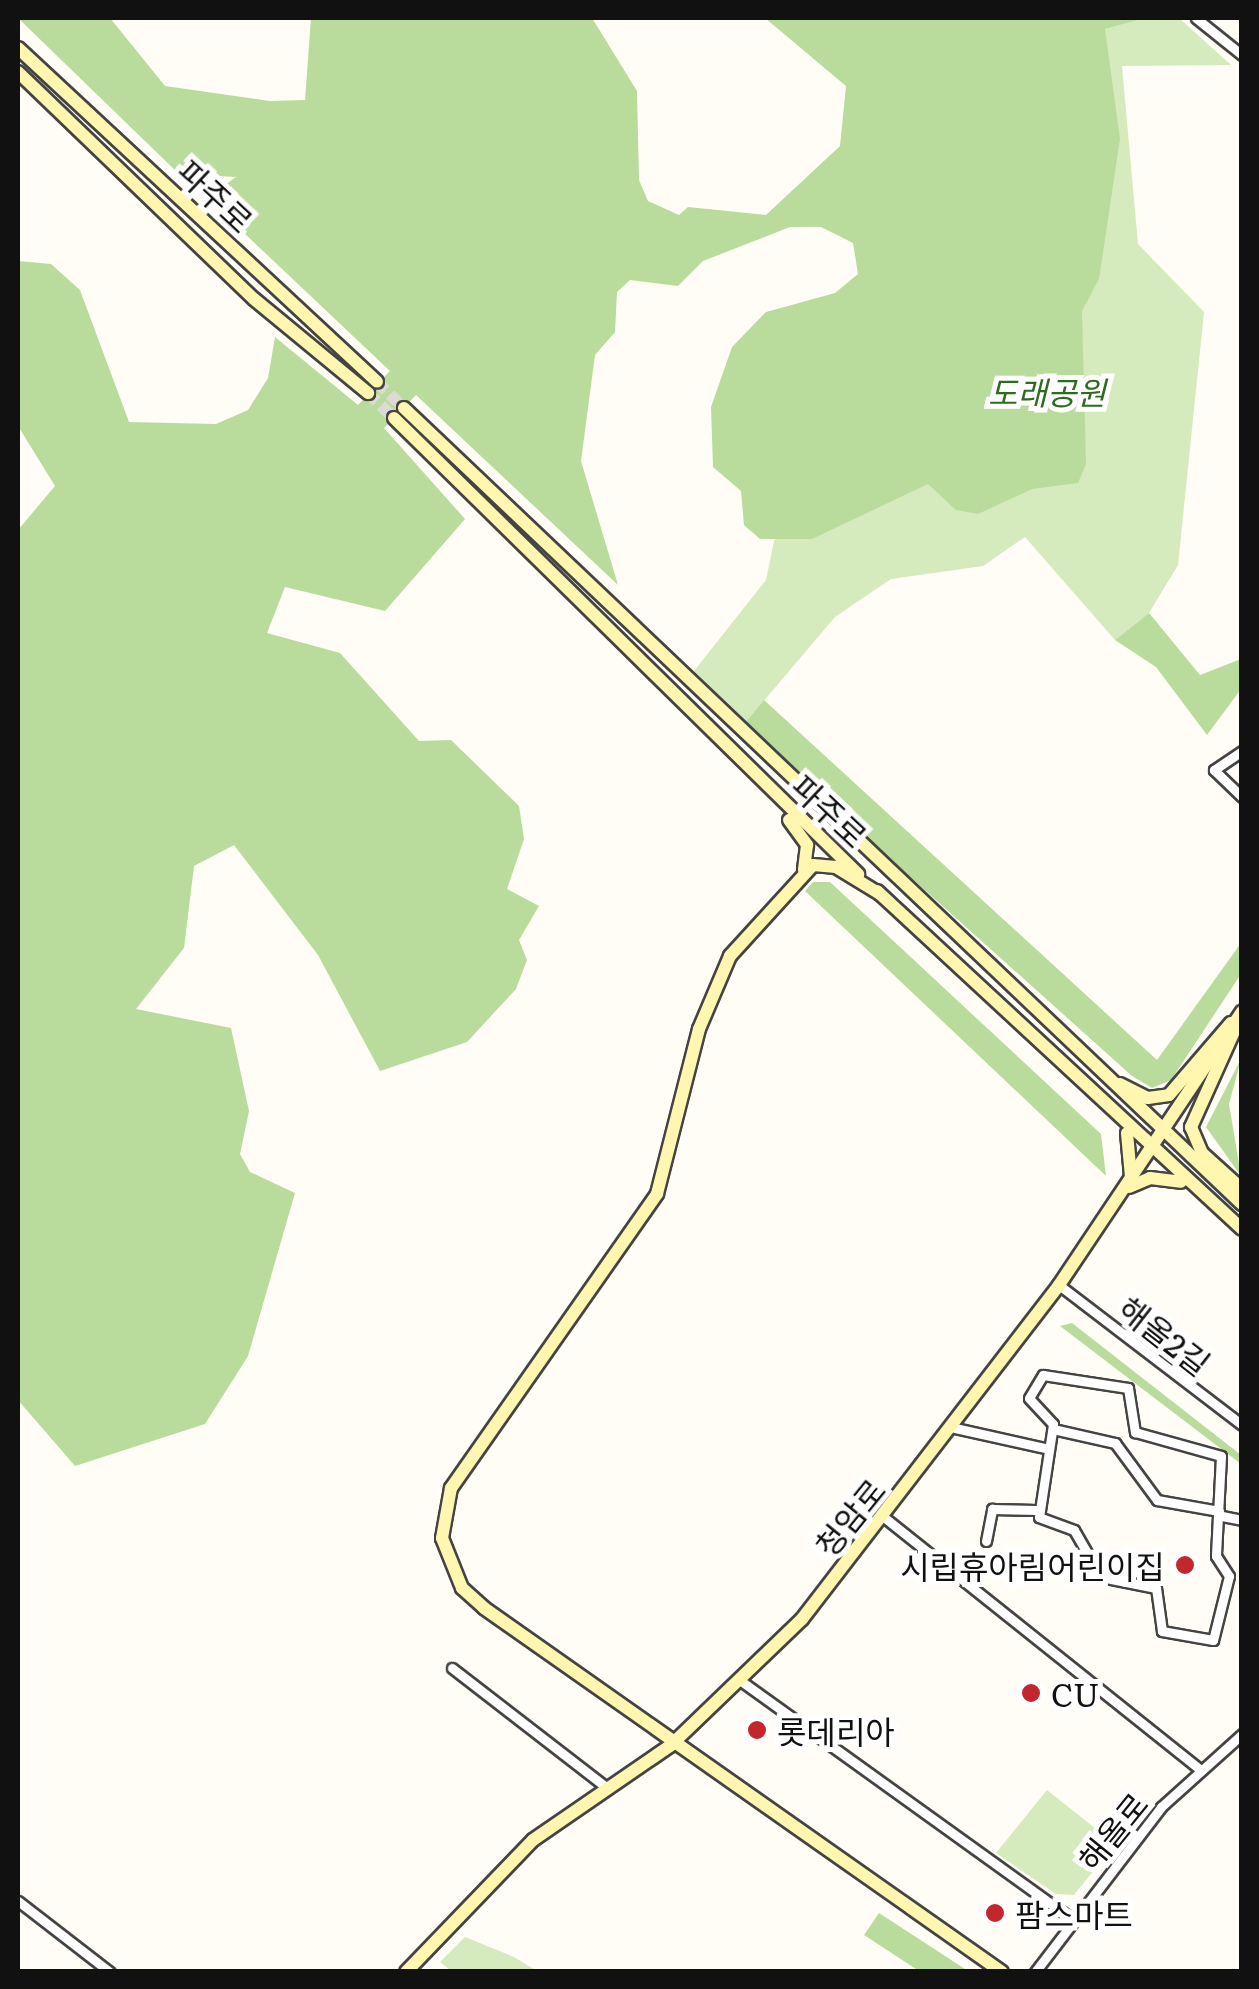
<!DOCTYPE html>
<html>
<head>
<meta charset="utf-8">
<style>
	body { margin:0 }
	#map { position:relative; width:1259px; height:1989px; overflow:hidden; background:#fffdf5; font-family:Literata,"Noto Sans KR",serif }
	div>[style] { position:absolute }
	.green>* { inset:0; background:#d5ebbd }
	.forest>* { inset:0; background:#b9dc9c }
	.secondary-tunnel>* { height:12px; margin-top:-6px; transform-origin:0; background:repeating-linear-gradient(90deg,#dbdad3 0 12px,transparent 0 18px) }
	.roads { filter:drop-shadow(2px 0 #444) drop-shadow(-2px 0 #444) drop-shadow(0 2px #444) drop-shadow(0 -2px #444) }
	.street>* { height:9px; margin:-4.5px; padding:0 4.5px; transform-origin:4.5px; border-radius:4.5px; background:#fff }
	.secondary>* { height:12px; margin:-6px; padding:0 6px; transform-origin:6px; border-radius:6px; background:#fff6b0 }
	.dots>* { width:28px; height:28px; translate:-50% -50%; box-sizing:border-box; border:5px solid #fff; border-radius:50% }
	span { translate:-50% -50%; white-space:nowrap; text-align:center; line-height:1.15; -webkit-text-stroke:10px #fff; paint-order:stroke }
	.street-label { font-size:32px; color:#111 }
	.park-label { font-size:32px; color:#2f6b1f; font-style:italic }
	.poi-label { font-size:32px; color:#111 }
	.right { translate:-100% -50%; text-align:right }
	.left { translate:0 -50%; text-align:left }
	.frame { position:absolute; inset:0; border:20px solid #111; pointer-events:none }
</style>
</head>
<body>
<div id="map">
	<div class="green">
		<i style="clip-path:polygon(1146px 18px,1179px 18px,1231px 65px,1122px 66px,1138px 244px,1204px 312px,1178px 565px,1149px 613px,1115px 640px,1025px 537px,983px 566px,891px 579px,835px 617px,745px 723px,694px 671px,766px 580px,774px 541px,1105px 29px)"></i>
		<i style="clip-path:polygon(1047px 1790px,1115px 1844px,1074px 1895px,1056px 1894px,996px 1853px)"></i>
		<i style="clip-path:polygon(465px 1937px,514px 1957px,537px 1971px,451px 1971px,440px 1962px)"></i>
	</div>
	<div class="forest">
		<i style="clip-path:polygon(18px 18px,110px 18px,165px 86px,270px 101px,305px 100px,311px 18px,592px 18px,637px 91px,639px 180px,648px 201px,679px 215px,688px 207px,766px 215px,840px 146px,846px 86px,765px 18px,1146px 18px,1105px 29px,1120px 139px,1099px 279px,1082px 311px,1086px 464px,1078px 483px,1032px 489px,978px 514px,956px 510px,928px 484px,812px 539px,760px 539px,744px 525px,741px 491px,713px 467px,711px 407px,732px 347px,766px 312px,835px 293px,858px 274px,853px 243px,821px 227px,790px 227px,703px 261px,678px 286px,630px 280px,617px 292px,615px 332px,595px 355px,581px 461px,618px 585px,416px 395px,384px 428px,465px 519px,385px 611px,285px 587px,267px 633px,340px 653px,419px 741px,451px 740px,519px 806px,524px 839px,507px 889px,539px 906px,519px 940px,527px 960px,516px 989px,467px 1042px,380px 1071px,318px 955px,234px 845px,194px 866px,184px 948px,136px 1009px,231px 1028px,249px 1111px,240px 1154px,250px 1172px,295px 1193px,248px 1356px,205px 1424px,75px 1466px,18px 1400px,18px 530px,55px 486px,18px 426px,18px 261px,51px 264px,80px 290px,129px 422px,216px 424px,248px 410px,268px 378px,275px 337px,358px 405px,390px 371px,207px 198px,236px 177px,179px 174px)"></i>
		<i style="clip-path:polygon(1149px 613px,1200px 675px,1241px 659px,1241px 689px,1207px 735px,1156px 667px,1115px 640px)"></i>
		<i style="clip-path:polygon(764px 700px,1157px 1060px,1241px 943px,1241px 974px,1171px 1080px,1152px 1088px,1132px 1076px,848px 821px,745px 723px)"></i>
		<i style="clip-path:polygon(813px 882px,830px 882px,1101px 1134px,1106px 1176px,805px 891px)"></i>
		<i style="clip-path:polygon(1241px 1059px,1229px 1104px,1241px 1176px,1206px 1127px)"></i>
		<i style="clip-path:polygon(1072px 1323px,1241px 1455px,1241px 1464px,1060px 1326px)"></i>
		<i style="clip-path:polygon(879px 1913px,939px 1952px,968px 1971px,919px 1971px,864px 1935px)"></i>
	</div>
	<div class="secondary-tunnel">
		<i style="left:377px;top:382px;width:37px;rotate:44deg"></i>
		<i style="left:368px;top:393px;width:36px;rotate:44deg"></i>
	</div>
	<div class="roads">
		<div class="street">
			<i style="left:1196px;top:18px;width:59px;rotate:38.8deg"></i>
			<i style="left:1242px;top:751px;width:34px;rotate:146deg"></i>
			<i style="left:1214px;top:770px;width:39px;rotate:44deg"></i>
			<i style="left:1059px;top:1285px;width:230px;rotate:37.4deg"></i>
			<i style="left:1043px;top:1375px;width:86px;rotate:8.7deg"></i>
			<i style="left:1128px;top:1388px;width:45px;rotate:81deg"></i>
			<i style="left:1135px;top:1432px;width:89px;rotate:15.6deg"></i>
			<i style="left:1221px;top:1456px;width:100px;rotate:92.9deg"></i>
			<i style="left:1216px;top:1556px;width:24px;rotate:57deg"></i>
			<i style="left:1229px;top:1576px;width:66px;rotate:104deg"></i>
			<i style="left:1213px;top:1640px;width:52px;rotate:-170deg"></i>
			<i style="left:1162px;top:1631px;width:43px;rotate:-97.9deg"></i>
			<i style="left:1156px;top:1588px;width:56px;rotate:-168.7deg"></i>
			<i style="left:1101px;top:1577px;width:54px;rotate:-119.9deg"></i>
			<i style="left:1074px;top:1530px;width:37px;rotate:-160deg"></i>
			<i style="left:1039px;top:1517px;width:94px;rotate:-81.4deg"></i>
			<i style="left:1053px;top:1424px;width:35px;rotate:-133deg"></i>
			<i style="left:1029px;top:1398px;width:27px;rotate:-59deg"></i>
			<i style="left:955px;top:1428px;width:96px;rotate:12.6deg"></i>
			<i style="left:1053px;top:1429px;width:64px;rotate:12.7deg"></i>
			<i style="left:1115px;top:1443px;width:71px;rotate:53.6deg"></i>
			<i style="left:1157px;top:1500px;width:63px;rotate:10.1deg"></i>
			<i style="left:1222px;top:1516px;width:20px;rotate:11deg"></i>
			<i style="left:885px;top:1518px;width:404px;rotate:38.6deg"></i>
			<i style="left:986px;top:1541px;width:33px;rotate:-79deg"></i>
			<i style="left:992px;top:1509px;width:44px;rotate:1.3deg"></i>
			<i style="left:452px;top:1668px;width:196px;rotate:37.7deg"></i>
			<i style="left:741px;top:1681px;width:409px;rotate:35.7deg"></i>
			<i style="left:18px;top:1901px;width:116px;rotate:37.7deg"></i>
			<i style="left:1035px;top:1972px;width:208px;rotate:-52.6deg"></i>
			<i style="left:1161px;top:1807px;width:109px;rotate:-42deg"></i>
		</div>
		<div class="secondary">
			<i style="left:18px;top:48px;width:490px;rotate:42.9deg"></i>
			<i style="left:18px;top:72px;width:327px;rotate:43.9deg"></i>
			<i style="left:254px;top:299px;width:148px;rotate:39.5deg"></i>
			<i style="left:404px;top:408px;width:1156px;rotate:43.53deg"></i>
			<i style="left:394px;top:418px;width:651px;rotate:44.5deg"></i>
			<i style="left:789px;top:820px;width:31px;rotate:54deg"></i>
			<i style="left:807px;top:845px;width:25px;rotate:97deg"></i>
			<i style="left:877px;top:891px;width:497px;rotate:42.8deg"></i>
			<i style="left:880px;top:894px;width:52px;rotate:-148.5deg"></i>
			<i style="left:836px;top:867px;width:23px;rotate:-175deg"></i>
			<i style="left:813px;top:865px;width:123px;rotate:132.4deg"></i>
			<i style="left:730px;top:956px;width:79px;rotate:113deg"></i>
			<i style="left:699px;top:1029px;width:170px;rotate:104.3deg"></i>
			<i style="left:657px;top:1194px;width:359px;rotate:125deg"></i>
			<i style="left:451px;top:1488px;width:51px;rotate:100.2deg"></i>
			<i style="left:442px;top:1538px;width:54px;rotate:68.2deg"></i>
			<i style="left:462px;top:1588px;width:30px;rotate:42deg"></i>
			<i style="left:484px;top:1608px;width:633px;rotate:35.1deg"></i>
			<i style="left:1236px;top:1027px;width:110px;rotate:114.2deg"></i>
			<i style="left:1191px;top:1127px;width:28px;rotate:67deg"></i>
			<i style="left:1202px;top:1153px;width:54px;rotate:42deg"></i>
			<i style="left:1120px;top:1084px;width:31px;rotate:27deg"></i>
			<i style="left:1148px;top:1098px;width:21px;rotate:-8deg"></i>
			<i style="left:1169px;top:1095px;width:95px;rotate:-49.3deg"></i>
			<i style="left:1127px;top:1133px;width:44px;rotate:84.8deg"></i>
			<i style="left:1129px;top:1187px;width:23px;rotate:-23deg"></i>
			<i style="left:1150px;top:1178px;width:31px;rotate:7deg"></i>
			<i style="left:406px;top:1972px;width:183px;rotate:-46.1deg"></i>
			<i style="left:533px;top:1840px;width:166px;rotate:-34.5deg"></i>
			<i style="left:670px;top:1746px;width:183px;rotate:-43.9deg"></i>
			<i style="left:802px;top:1619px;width:421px;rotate:-52.4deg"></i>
			<i style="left:1059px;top:1285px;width:329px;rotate:-56.2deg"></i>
		</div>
	</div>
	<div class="dots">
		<i style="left:1185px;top:1565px;background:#c4262e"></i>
		<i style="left:1031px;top:1693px;background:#c4262e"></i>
		<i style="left:757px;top:1730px;background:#c4262e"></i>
		<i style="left:995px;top:1913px;background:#c4262e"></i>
	</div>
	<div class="street-label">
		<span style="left:216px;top:195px;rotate:43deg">파주로</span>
		<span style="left:830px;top:810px;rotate:43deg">파주로</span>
		<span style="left:1165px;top:1335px;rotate:38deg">해올2길</span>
		<span style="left:849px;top:1517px;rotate:-51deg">청암로</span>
		<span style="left:1112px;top:1831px;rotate:-51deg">해올로</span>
	</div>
	<div class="park-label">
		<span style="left:1047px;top:391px">도래공원</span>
	</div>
	<div class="poi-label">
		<span class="right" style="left:1165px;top:1565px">시립휴아림어린이집</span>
		<span class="left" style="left:1051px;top:1693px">CU</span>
		<span class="left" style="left:777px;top:1730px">롯데리아</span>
		<span class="left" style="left:1015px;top:1913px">팜스마트</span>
	</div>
	<div class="frame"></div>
</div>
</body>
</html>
